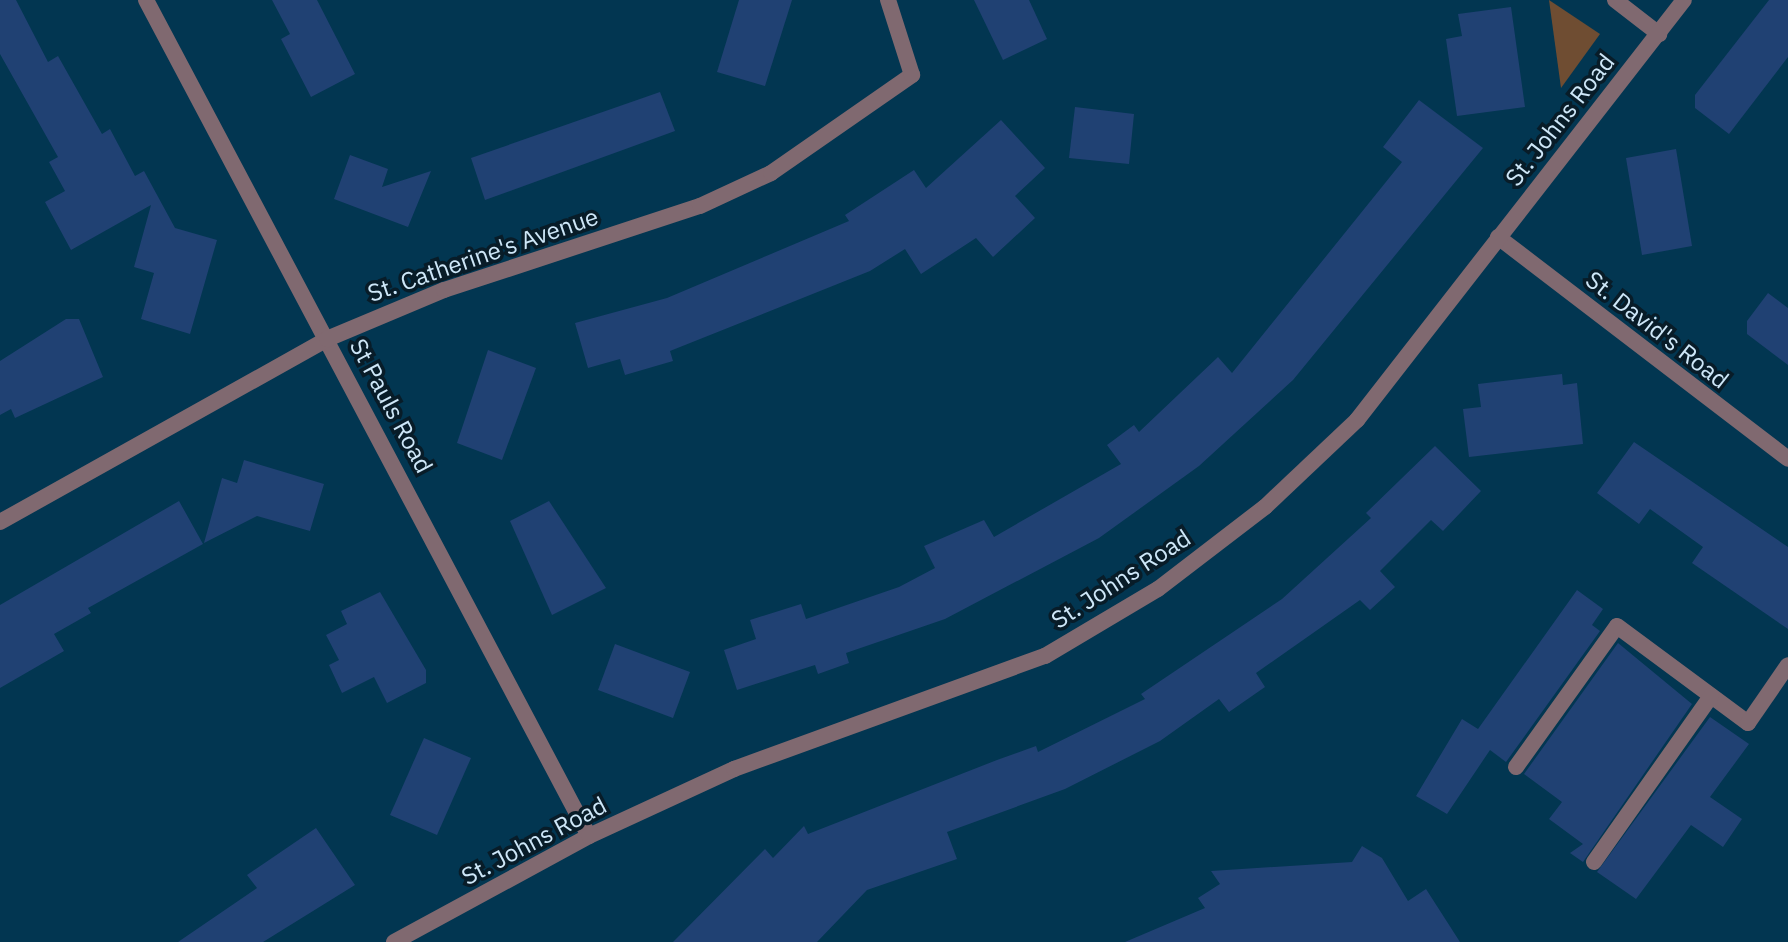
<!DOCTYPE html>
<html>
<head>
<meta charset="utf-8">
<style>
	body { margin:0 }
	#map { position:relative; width:1788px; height:942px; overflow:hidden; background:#023651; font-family:"IBM Plex Sans",sans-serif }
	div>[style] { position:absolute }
	.green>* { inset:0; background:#6f4d32 }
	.building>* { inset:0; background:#204173 }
	.service>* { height:16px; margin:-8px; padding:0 8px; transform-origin:8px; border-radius:8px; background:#806970 }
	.minor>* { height:16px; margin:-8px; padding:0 8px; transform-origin:8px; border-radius:8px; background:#806970 }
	span { translate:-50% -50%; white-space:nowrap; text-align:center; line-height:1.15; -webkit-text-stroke:7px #081c28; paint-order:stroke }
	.street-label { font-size:24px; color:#cee7f8 }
</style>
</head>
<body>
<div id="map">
	<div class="green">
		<i style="clip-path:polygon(1549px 0,1600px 34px,1561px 88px)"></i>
	</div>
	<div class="building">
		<i style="clip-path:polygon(0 0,16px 0,48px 62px,58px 56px,102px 134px,110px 129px,135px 176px,144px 171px,175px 228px,217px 240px,190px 334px,141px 319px,154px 273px,134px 267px,151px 205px,71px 250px,45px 202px,65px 191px,49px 162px,58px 157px,0 54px)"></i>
		<i style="clip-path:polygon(272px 0,317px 0,355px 74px,311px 97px,281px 39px,290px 34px)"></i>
		<i style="clip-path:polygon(739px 0,792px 0,765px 86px,717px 72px)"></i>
		<i style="clip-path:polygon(974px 0,1029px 0,1047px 39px,1003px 60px)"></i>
		<i style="clip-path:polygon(1769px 0,1788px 0,1788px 57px,1729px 134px,1695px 108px,1695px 95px)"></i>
		<i style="clip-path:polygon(1511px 7px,1525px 107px,1457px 116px,1446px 39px,1462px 36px,1458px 14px)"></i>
		<i style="clip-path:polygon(660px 92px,675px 131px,485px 200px,471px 158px)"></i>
		<i style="clip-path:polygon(1419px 100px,1483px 148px,1293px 380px,1199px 466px,1099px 538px,945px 619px,846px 653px,849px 663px,818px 674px,815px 665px,737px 690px,724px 650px,756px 639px,750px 620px,801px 604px,806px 619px,899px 587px,935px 568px,924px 546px,984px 520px,994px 537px,1121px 464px,1107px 445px,1134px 425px,1139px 432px,1218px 357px,1232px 373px,1402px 162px,1383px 147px)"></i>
		<i style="clip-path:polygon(1075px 107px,1134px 114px,1129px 164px,1069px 158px)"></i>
		<i style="clip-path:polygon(1001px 120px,1045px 168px,1015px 196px,1035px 218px,993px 257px,976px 238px,921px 274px,905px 249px,870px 271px,670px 351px,673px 361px,625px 375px,620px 359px,588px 368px,575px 323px,667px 298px,849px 221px,845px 215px,914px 170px,926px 188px)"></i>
		<i style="clip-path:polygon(1676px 149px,1692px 246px,1642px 255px,1626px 158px)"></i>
		<i style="clip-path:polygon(350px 155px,388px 169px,382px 187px,431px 171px,408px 227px,334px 199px)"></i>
		<i style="clip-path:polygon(1768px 293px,1788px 308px,1788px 365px,1747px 334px,1747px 321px)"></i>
		<i style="clip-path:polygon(66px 319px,79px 319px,103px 377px,15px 418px,11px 409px,0 415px,0 361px)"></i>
		<i style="clip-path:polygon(488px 350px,536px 368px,502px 460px,457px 443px)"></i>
		<i style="clip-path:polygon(1562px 374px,1563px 385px,1577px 383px,1583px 444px,1469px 457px,1463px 409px,1481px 407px,1478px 384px)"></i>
		<i style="clip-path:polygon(1634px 442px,1788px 547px,1788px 629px,1692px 563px,1703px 547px,1650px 509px,1639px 524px,1597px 493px)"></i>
		<i style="clip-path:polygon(1435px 446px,1481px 491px,1443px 531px,1431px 520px,1380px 571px,1395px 587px,1370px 610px,1360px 600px,1256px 673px,1265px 687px,1229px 712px,1219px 699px,1160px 741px,1065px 789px,947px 832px,957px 859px,867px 890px,817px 942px,673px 942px,765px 849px,773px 858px,804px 826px,808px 834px,997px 760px,1036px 746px,1038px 752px,1145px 699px,1141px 694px,1282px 599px,1371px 518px,1366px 513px)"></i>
		<i style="clip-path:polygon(244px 460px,324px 484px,310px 531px,257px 516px,204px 543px,222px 478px,237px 483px)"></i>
		<i style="clip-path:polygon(179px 501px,203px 544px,88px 608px,91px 613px,54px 634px,64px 651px,0 688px,0 605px)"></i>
		<i style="clip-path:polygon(549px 501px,606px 588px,552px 615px,510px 521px)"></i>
		<i style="clip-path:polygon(1577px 590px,1603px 609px,1592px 625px,1600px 631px,1506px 762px,1490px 750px,1447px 814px,1416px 796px,1462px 719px,1478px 729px)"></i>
		<i style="clip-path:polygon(380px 592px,426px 670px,426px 683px,387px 703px,374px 677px,342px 693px,329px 665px,339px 660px,326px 635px,347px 624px,341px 611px)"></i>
		<i style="clip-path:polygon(1618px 643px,1692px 704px,1583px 862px,1570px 853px,1583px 844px,1549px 819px,1562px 802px,1524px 774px)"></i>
		<i style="clip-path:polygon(615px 644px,690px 672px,673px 718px,598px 690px)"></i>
		<i style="clip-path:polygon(1710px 717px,1749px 744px,1710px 797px,1742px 819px,1723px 847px,1691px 825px,1636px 899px,1597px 872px)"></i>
		<i style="clip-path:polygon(424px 738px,471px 758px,437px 835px,390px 815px)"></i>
		<i style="clip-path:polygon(316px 828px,355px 885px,263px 942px,178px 942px,257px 888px,247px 875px)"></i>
		<i style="clip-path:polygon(1362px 846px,1382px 858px,1408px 901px,1426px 889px,1460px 942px,1125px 942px,1205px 908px,1198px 898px,1220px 884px,1211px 871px,1352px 862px)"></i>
	</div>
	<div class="service">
		<i style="left:1516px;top:767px;width:173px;rotate:-54.4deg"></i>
		<i style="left:1617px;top:626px;width:163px;rotate:36.5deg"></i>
		<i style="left:1748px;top:723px;width:70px;rotate:-55.4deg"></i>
		<i style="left:1594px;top:862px;width:203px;rotate:-54.8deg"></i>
	</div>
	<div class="minor">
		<i style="left:146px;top:0;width:946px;rotate:62.08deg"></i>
		<i style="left:1615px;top:0;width:56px;rotate:37.7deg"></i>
		<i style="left:1498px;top:237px;width:365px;rotate:37.4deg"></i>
		<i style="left:0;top:522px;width:375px;rotate:-29.2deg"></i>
		<i style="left:327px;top:339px;width:127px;rotate:-22.7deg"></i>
		<i style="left:444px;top:290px;width:269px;rotate:-18.2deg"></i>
		<i style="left:700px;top:206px;width:78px;rotate:-24.9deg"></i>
		<i style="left:771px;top:173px;width:172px;rotate:-34.8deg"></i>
		<i style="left:912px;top:75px;width:79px;rotate:-107.7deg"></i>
		<i style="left:394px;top:942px;width:222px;rotate:-28.5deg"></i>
		<i style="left:589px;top:836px;width:160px;rotate:-24.8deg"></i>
		<i style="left:734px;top:769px;width:331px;rotate:-20deg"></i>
		<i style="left:1045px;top:656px;width:131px;rotate:-30.7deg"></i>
		<i style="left:1158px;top:589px;width:135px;rotate:-37.5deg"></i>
		<i style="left:1265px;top:507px;width:127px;rotate:-43.4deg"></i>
		<i style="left:1357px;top:420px;width:532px;rotate:-52.1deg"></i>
	</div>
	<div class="street-label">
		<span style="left:1560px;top:120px;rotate:-52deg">St. Johns Road</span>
		<span style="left:483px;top:255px;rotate:-19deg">St. Catherine's Avenue</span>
		<span style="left:1657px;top:330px;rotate:38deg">St. David's Road</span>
		<span style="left:391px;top:406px;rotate:62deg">St Pauls Road</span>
		<span style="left:1121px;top:579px;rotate:-33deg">St. Johns Road</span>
		<span style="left:534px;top:841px;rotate:-28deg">St. Johns Road</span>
	</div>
</div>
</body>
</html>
